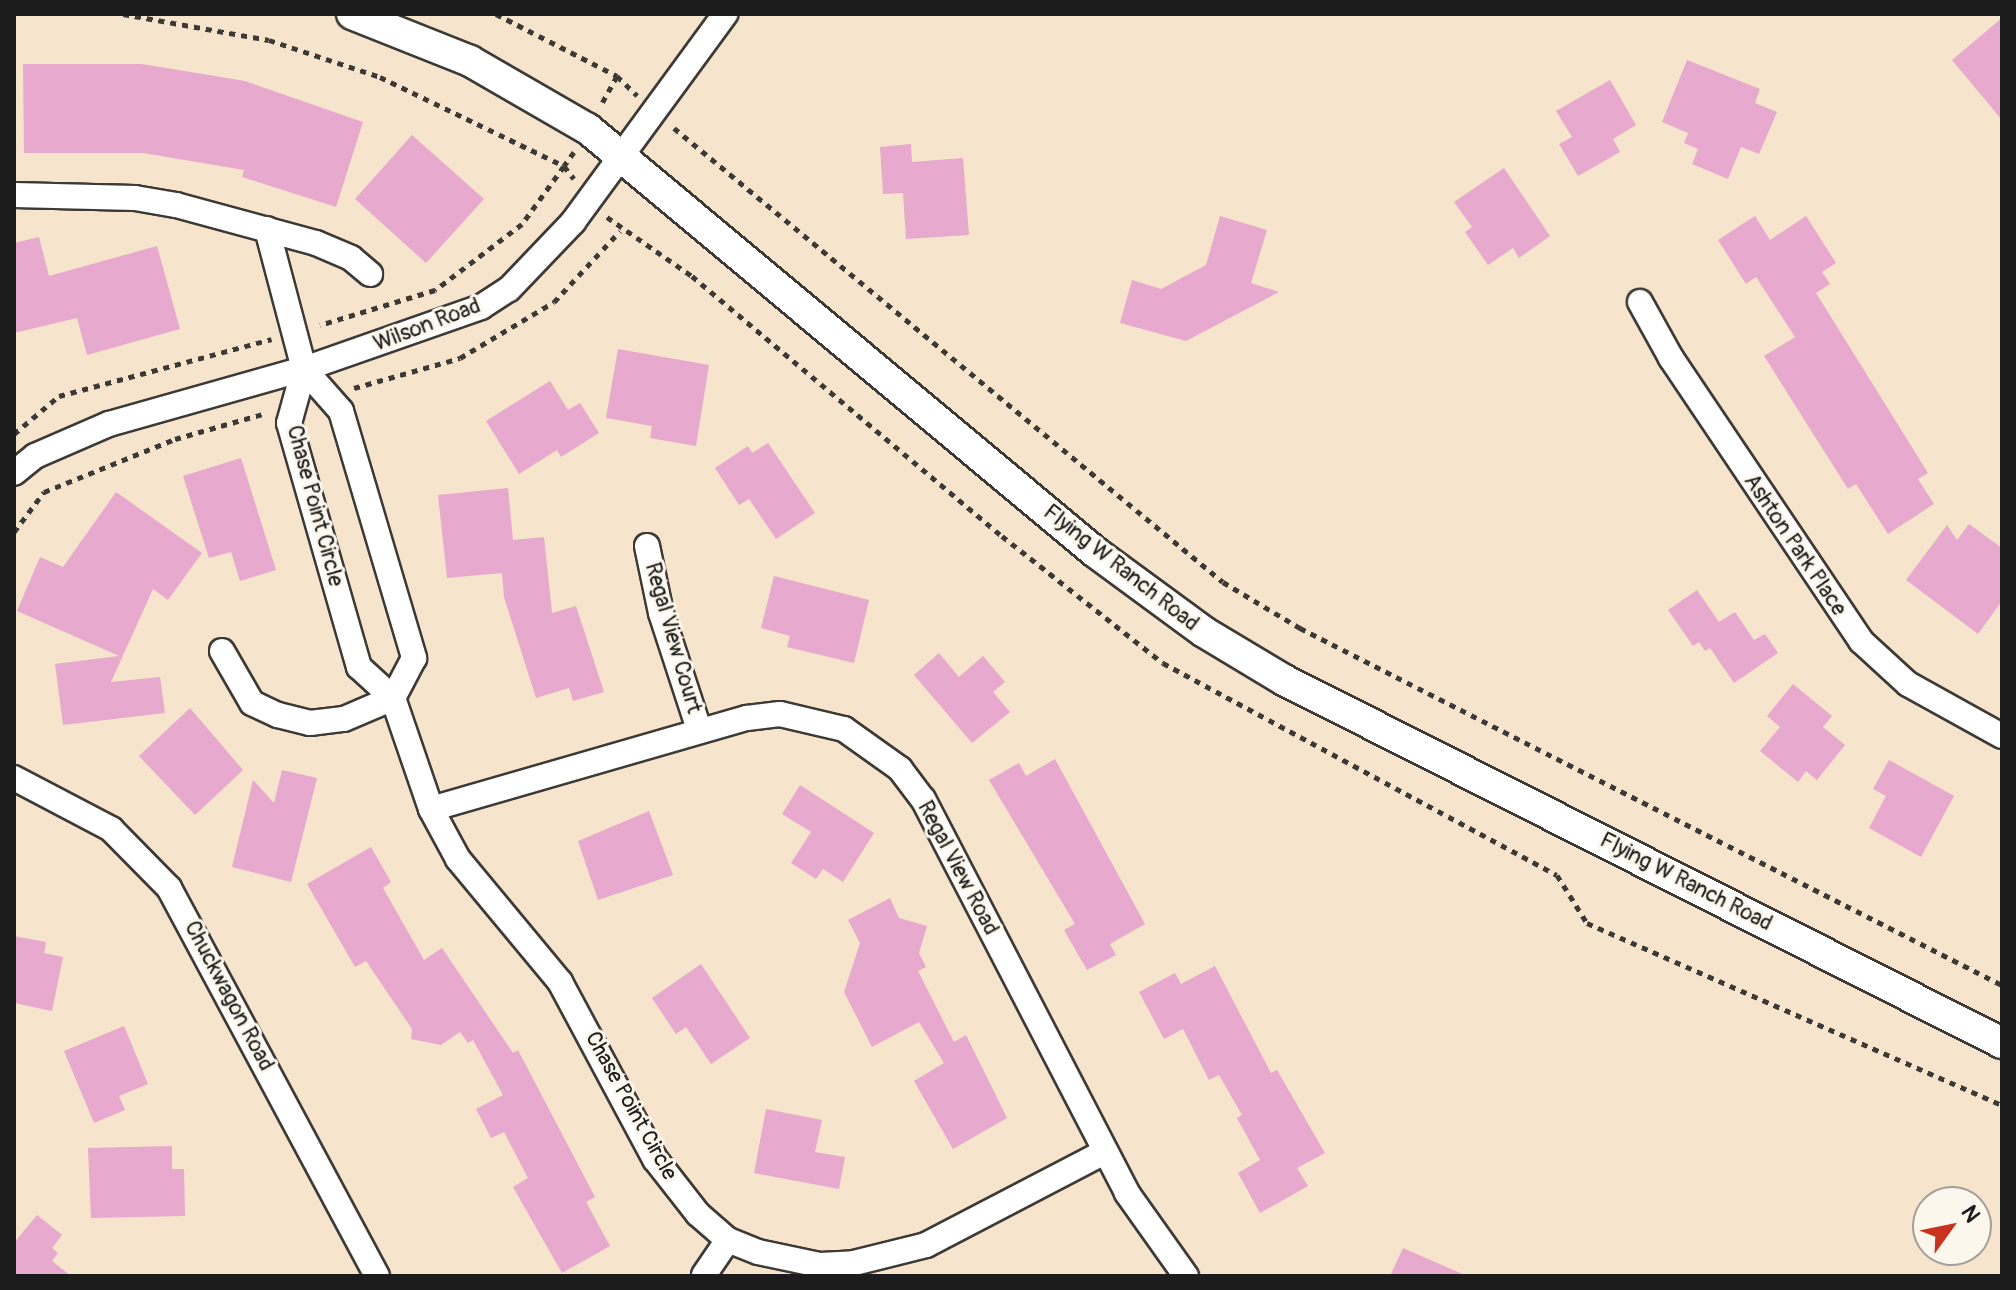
<!DOCTYPE html>
<html>
<head>
<meta charset="utf-8">
<style>
	body { margin:0 }
	#map { position:relative; width:2016px; height:1290px; overflow:hidden; background:#f6e4cc; font-family:Pangolin,sans-serif }
	div>[style] { position:absolute }
	.building>* { inset:0; background:#e7a9cd }
	.path>* { height:5px; margin-top:-2.5px; transform-origin:0; background:repeating-linear-gradient(90deg,#3d3a36 0 6px,transparent 0 12px) }
	.roads { filter:drop-shadow(2px 0 #3d3a36) drop-shadow(-2px 0 #3d3a36) drop-shadow(0 2px #3d3a36) drop-shadow(0 -2px #3d3a36) }
	.minor>* { height:24px; margin:-12px; padding:0 12px; transform-origin:12px; border-radius:12px; background:#fff }
	.tertiary>* { height:30px; margin:-15px; padding:0 15px; transform-origin:15px; border-radius:15px; background:#fff }
	span { translate:-50% -50%; white-space:nowrap; text-align:center; line-height:1.15; -webkit-text-stroke:6px #fbf7ec; paint-order:stroke }
	.street-label { font-size:22px; color:#1c1c1c }
	.frame { position:absolute; inset:0; border:16px solid #1c1c1c; pointer-events:none }
	.north { position:absolute; left:1912px; top:1186px; width:80px; height:80px; box-sizing:border-box; background:#fbf7ec; border:2px solid #a29f99; border-radius:50%; rotate:57deg; font-size:22px; font-weight:700; line-height:32px; text-align:center; color:#1c1c1c }
	.north::after { content:''; display:block; margin:auto; width:28px; height:36px; background:#c8321e; clip-path:polygon(50% 0,100% 100%,50% 72%,0 100%) }
</style>
</head>
<body>
<div id="map">
	<div class="building">
		<i style="clip-path:polygon(2002px 18px,2002px 120px,1952px 60px)"></i>
		<i style="clip-path:polygon(1687px 60px,1760px 89px,1755px 103px,1777px 112px,1759px 154px,1741px 147px,1728px 179px,1692px 164px,1698px 149px,1684px 143px,1688px 133px,1662px 122px)"></i>
		<i style="clip-path:polygon(23px 64px,142px 64px,245px 81px,363px 122px,336px 207px,242px 177px,244px 170px,143px 153px,24px 153px)"></i>
		<i style="clip-path:polygon(1610px 80px,1636px 125px,1613px 139px,1620px 152px,1578px 176px,1559px 144px,1572px 137px,1556px 111px)"></i>
		<i style="clip-path:polygon(412px 135px,484px 199px,426px 263px,355px 199px)"></i>
		<i style="clip-path:polygon(911px 144px,912px 162px,963px 158px,969px 235px,906px 239px,903px 193px,883px 194px,880px 147px)"></i>
		<i style="clip-path:polygon(1504px 168px,1550px 236px,1519px 258px,1513px 248px,1488px 265px,1465px 232px,1472px 227px,1454px 202px)"></i>
		<i style="clip-path:polygon(1220px 216px,1267px 230px,1251px 283px,1279px 292px,1186px 341px,1120px 323px,1132px 280px,1161px 289px,1206px 265px)"></i>
		<i style="clip-path:polygon(1755px 216px,1770px 240px,1806px 216px,1836px 263px,1822px 272px,1830px 284px,1816px 293px,1928px 473px,1918px 479px,1934px 504px,1888px 534px,1856px 484px,1848px 489px,1764px 356px,1795px 337px,1756px 277px,1746px 284px,1718px 240px)"></i>
		<i style="clip-path:polygon(39px 237px,49px 276px,157px 246px,180px 329px,87px 355px,77px 318px,14px 333px,14px 243px)"></i>
		<i style="clip-path:polygon(618px 349px,709px 365px,696px 446px,650px 438px,652px 426px,606px 418px)"></i>
		<i style="clip-path:polygon(550px 381px,568px 410px,580px 403px,599px 433px,561px 457px,557px 450px,519px 474px,486px 421px)"></i>
		<i style="clip-path:polygon(768px 443px,815px 513px,776px 539px,749px 499px,739px 505px,715px 468px,748px 446px,752px 453px)"></i>
		<i style="clip-path:polygon(241px 458px,276px 570px,240px 581px,231px 552px,209px 558px,183px 476px)"></i>
		<i style="clip-path:polygon(508px 488px,513px 540px,544px 537px,552px 613px,576px 606px,604px 692px,573px 701px,569px 688px,536px 698px,504px 597px,502px 573px,447px 578px,438px 495px)"></i>
		<i style="clip-path:polygon(116px 492px,202px 553px,168px 600px,153px 589px,111px 682px,160px 677px,165px 713px,63px 725px,55px 664px,119px 656px,17px 611px,40px 557px,63px 567px)"></i>
		<i style="clip-path:polygon(1969px 524px,2002px 548px,2002px 601px,1978px 634px,1906px 580px,1947px 525px,1957px 540px)"></i>
		<i style="clip-path:polygon(774px 576px,869px 600px,854px 663px,787px 647px,790px 636px,761px 628px)"></i>
		<i style="clip-path:polygon(1697px 590px,1719px 622px,1735px 612px,1754px 640px,1765px 634px,1778px 653px,1734px 683px,1710px 648px,1705px 651px,1699px 642px,1693px 646px,1668px 610px)"></i>
		<i style="clip-path:polygon(939px 653px,959px 677px,983px 656px,1005px 682px,993px 692px,1010px 712px,972px 743px,914px 675px)"></i>
		<i style="clip-path:polygon(1793px 684px,1832px 716px,1823px 727px,1845px 745px,1817px 780px,1806px 771px,1798px 782px,1760px 751px,1780px 727px,1767px 716px)"></i>
		<i style="clip-path:polygon(190px 708px,243px 770px,195px 815px,139px 756px)"></i>
		<i style="clip-path:polygon(1055px 759px,1145px 924px,1110px 944px,1116px 955px,1087px 970px,1064px 930px,1075px 924px,989px 780px,1019px 763px,1026px 776px)"></i>
		<i style="clip-path:polygon(1889px 760px,1954px 796px,1921px 857px,1869px 828px,1886px 796px,1873px 789px)"></i>
		<i style="clip-path:polygon(282px 770px,317px 778px,291px 882px,232px 867px,253px 780px,274px 803px)"></i>
		<i style="clip-path:polygon(800px 785px,874px 833px,843px 882px,823px 869px,816px 879px,791px 863px,811px 832px,782px 814px)"></i>
		<i style="clip-path:polygon(649px 811px,673px 875px,598px 900px,578px 841px)"></i>
		<i style="clip-path:polygon(371px 847px,391px 882px,383px 888px,424px 960px,442px 948px,513px 1053px,518px 1050px,595px 1197px,586px 1202px,610px 1246px,562px 1273px,513px 1187px,528px 1178px,504px 1132px,491px 1138px,476px 1109px,503px 1095px,473px 1040px,468px 1043px,460px 1032px,441px 1045px,411px 1039px,412px 1029px,366px 961px,355px 967px,307px 884px)"></i>
		<i style="clip-path:polygon(890px 898px,899px 918px,927px 926px,919px 953px,926px 967px,918px 971px,954px 1042px,966px 1035px,1007px 1118px,953px 1149px,914px 1081px,944px 1063px,919px 1022px,872px 1047px,844px 992px,860px 943px,848px 920px)"></i>
		<i style="clip-path:polygon(14px 936px,46px 942px,44px 953px,63px 957px,52px 1011px,14px 1003px)"></i>
		<i style="clip-path:polygon(701px 964px,750px 1038px,711px 1064px,686px 1027px,676px 1034px,652px 998px)"></i>
		<i style="clip-path:polygon(1215px 966px,1271px 1073px,1277px 1070px,1325px 1153px,1297px 1168px,1308px 1186px,1260px 1213px,1238px 1173px,1260px 1160px,1237px 1118px,1242px 1115px,1219px 1075px,1209px 1080px,1183px 1029px,1164px 1039px,1139px 992px,1175px 973px,1181px 984px)"></i>
		<i style="clip-path:polygon(124px 1026px,148px 1084px,119px 1096px,125px 1110px,94px 1123px,64px 1051px)"></i>
		<i style="clip-path:polygon(766px 1109px,822px 1120px,815px 1152px,845px 1157px,839px 1189px,754px 1173px)"></i>
		<i style="clip-path:polygon(172px 1146px,172px 1169px,184px 1169px,185px 1216px,91px 1218px,88px 1148px)"></i>
		<i style="clip-path:polygon(37px 1215px,62px 1235px,52px 1248px,58px 1253px,52px 1261px,71px 1276px,14px 1276px,14px 1243px)"></i>
		<i style="clip-path:polygon(1403px 1248px,1467px 1276px,1390px 1276px)"></i>
	</div>
	<div class="path">
		<i style="left:123px;top:14px;width:148px;rotate:10.1deg"></i>
		<i style="left:269px;top:40px;width:117px;rotate:18.4deg"></i>
		<i style="left:380px;top:77px;width:204px;rotate:25.8deg"></i>
		<i style="left:564px;top:166px;width:72px;rotate:125.9deg"></i>
		<i style="left:522px;top:224px;width:109px;rotate:142.8deg"></i>
		<i style="left:435px;top:290px;width:120px;rotate:163.1deg"></i>
		<i style="left:496px;top:14px;width:136px;rotate:27.1deg"></i>
		<i style="left:617px;top:76px;width:33px;rotate:119deg"></i>
		<i style="left:617px;top:76px;width:28px;rotate:44deg"></i>
		<i style="left:674px;top:128px;width:712px;rotate:39.59deg"></i>
		<i style="left:1223px;top:582px;width:90px;rotate:30.9deg"></i>
		<i style="left:1300px;top:628px;width:788px;rotate:26.96deg"></i>
		<i style="left:574px;top:152px;width:17px;rotate:126deg"></i>
		<i style="left:564px;top:166px;width:16px;rotate:52deg"></i>
		<i style="left:607px;top:217px;width:103px;rotate:34.8deg"></i>
		<i style="left:692px;top:276px;width:405px;rotate:40deg"></i>
		<i style="left:1002px;top:536px;width:205px;rotate:38.3deg"></i>
		<i style="left:1163px;top:663px;width:447px;rotate:28.3deg"></i>
		<i style="left:1557px;top:875px;width:57px;rotate:58deg"></i>
		<i style="left:1587px;top:923px;width:453px;rotate:23.7deg"></i>
		<i style="left:354px;top:388px;width:110px;rotate:-15.8deg"></i>
		<i style="left:460px;top:358px;width:109px;rotate:-30.8deg"></i>
		<i style="left:554px;top:302px;width:97px;rotate:-47.1deg"></i>
		<i style="left:14px;top:434px;width:59px;rotate:-40.2deg"></i>
		<i style="left:59px;top:396px;width:220px;rotate:-15deg"></i>
		<i style="left:14px;top:532px;width:50px;rotate:-53.1deg"></i>
		<i style="left:44px;top:492px;width:141px;rotate:-22deg"></i>
		<i style="left:175px;top:439px;width:91px;rotate:-15.9deg"></i>
	</div>
	<div class="roads">
		<div class="minor">
			<i style="left:14px;top:195px;width:121px;rotate:1.4deg"></i>
			<i style="left:135px;top:198px;width:42px;rotate:9.7deg"></i>
			<i style="left:176px;top:205px;width:145px;rotate:15.2deg"></i>
			<i style="left:316px;top:243px;width:38px;rotate:23deg"></i>
			<i style="left:351px;top:258px;width:25px;rotate:40deg"></i>
			<i style="left:267px;top:229px;width:145px;rotate:75.2deg"></i>
			<i style="left:304px;top:369px;width:56px;rotate:48.6deg"></i>
			<i style="left:341px;top:411px;width:258px;rotate:73.5deg"></i>
			<i style="left:414px;top:658px;width:45px;rotate:117.7deg"></i>
			<i style="left:1640px;top:302px;width:64px;rotate:61deg"></i>
			<i style="left:1671px;top:358px;width:341px;rotate:56.1deg"></i>
			<i style="left:1861px;top:641px;width:64px;rotate:42.5deg"></i>
			<i style="left:1908px;top:684px;width:107px;rotate:29deg"></i>
			<i style="left:304px;top:369px;width:56px;rotate:105.5deg"></i>
			<i style="left:289px;top:423px;width:254px;rotate:74deg"></i>
			<i style="left:359px;top:667px;width:46px;rotate:42.4deg"></i>
			<i style="left:393px;top:698px;width:117px;rotate:71.1deg"></i>
			<i style="left:431px;top:809px;width:57px;rotate:61.6deg"></i>
			<i style="left:458px;top:859px;width:160px;rotate:50.3deg"></i>
			<i style="left:560px;top:982px;width:201px;rotate:61.8deg"></i>
			<i style="left:655px;top:1159px;width:70px;rotate:52deg"></i>
			<i style="left:698px;top:1214px;width:40px;rotate:41deg"></i>
			<i style="left:728px;top:1240px;width:32px;rotate:22deg"></i>
			<i style="left:758px;top:1252px;width:63px;rotate:11.8deg"></i>
			<i style="left:820px;top:1265px;width:34px;rotate:-3deg"></i>
			<i style="left:854px;top:1263px;width:74px;rotate:-14deg"></i>
			<i style="left:926px;top:1245px;width:202px;rotate:-27.5deg"></i>
			<i style="left:14px;top:473px;width:27px;rotate:-39deg"></i>
			<i style="left:35px;top:456px;width:81px;rotate:-23.4deg"></i>
			<i style="left:109px;top:424px;width:203px;rotate:-15.8deg"></i>
			<i style="left:304px;top:369px;width:188px;rotate:-19.3deg"></i>
			<i style="left:481px;top:307px;width:33px;rotate:-33deg"></i>
			<i style="left:509px;top:289px;width:93px;rotate:-46.3deg"></i>
			<i style="left:573px;top:222px;width:258px;rotate:-53.8deg"></i>
			<i style="left:647px;top:546px;width:68px;rotate:78.2deg"></i>
			<i style="left:661px;top:613px;width:122px;rotate:71.9deg"></i>
			<i style="left:222px;top:651px;width:60px;rotate:60deg"></i>
			<i style="left:252px;top:703px;width:29px;rotate:25deg"></i>
			<i style="left:278px;top:715px;width:33px;rotate:14deg"></i>
			<i style="left:310px;top:723px;width:34px;rotate:-7deg"></i>
			<i style="left:344px;top:719px;width:53px;rotate:-23.2deg"></i>
			<i style="left:14px;top:778px;width:110px;rotate:27.7deg"></i>
			<i style="left:111px;top:829px;width:83px;rotate:45.5deg"></i>
			<i style="left:169px;top:888px;width:440px;rotate:61.8deg"></i>
			<i style="left:431px;top:809px;width:329px;rotate:-16.1deg"></i>
			<i style="left:747px;top:718px;width:33px;rotate:-7deg"></i>
			<i style="left:780px;top:714px;width:66px;rotate:13.2deg"></i>
			<i style="left:844px;top:729px;width:69px;rotate:35.5deg"></i>
			<i style="left:900px;top:769px;width:38px;rotate:53deg"></i>
			<i style="left:923px;top:799px;width:444px;rotate:62.6deg"></i>
			<i style="left:1127px;top:1193px;width:102px;rotate:54.6deg"></i>
			<i style="left:704px;top:1275px;width:42px;rotate:-55.6deg"></i>
		</div>
		<div class="tertiary">
			<i style="left:352px;top:14px;width:127px;rotate:21.7deg"></i>
			<i style="left:470px;top:61px;width:136px;rotate:30deg"></i>
			<i style="left:588px;top:129px;width:660px;rotate:39.84deg"></i>
			<i style="left:1095px;top:552px;width:135px;rotate:36.3deg"></i>
			<i style="left:1204px;top:632px;width:93px;rotate:31deg"></i>
			<i style="left:1284px;top:680px;width:805px;rotate:26.82deg"></i>
		</div>
	</div>
	<div class="street-label">
		<span style="left:427px;top:325px;rotate:-21deg">Wilson Road</span>
		<span style="left:315px;top:506px;rotate:75deg">Chase Point Circle</span>
		<span style="left:1795px;top:545px;rotate:56deg">Ashton Park Place</span>
		<span style="left:1121px;top:568px;rotate:38deg">Flying W Ranch Road</span>
		<span style="left:673px;top:638px;rotate:74deg">Regal View Court</span>
		<span style="left:958px;top:868px;rotate:62deg">Regal View Road</span>
		<span style="left:1686px;top:882px;rotate:27deg">Flying W Ranch Road</span>
		<span style="left:229px;top:996px;rotate:62deg">Chuckwagon Road</span>
		<span style="left:631px;top:1106px;rotate:61deg">Chase Point Circle</span>
	</div>
	<div class="frame"></div>
	<div class="north">N</div>
</div>
</body>
</html>
